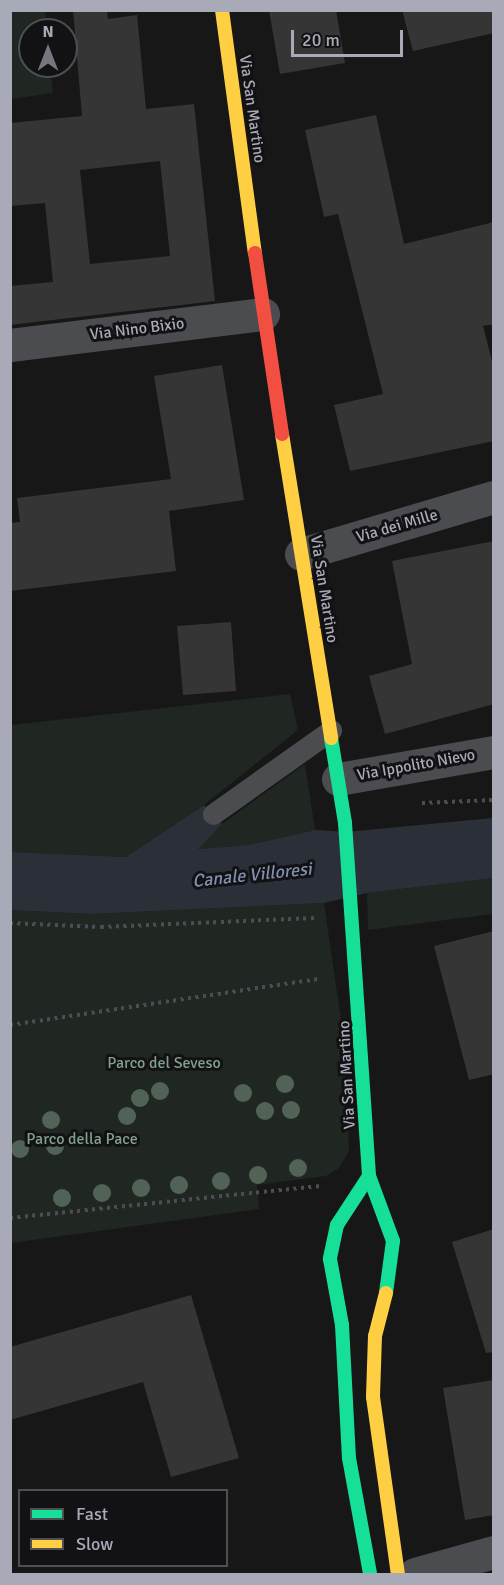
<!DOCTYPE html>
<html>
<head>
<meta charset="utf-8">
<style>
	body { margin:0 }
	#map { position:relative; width:504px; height:1585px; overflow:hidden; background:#171717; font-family:Signika,sans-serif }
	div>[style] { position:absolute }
	.green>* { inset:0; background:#202621 }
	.water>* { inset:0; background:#2b3038 }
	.building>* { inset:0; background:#353536 }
	.path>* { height:4px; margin-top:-2px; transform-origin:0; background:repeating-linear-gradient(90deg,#4d4d51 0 3px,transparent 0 7.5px) }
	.lane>* { height:21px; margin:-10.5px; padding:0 10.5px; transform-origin:10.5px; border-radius:10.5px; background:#4b4c50 }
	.street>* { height:33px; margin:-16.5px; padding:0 16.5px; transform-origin:16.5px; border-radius:16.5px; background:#4b4c50 }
	.fast>* { height:14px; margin:-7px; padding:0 7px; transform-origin:7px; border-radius:7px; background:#16e098 }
	.slow>* { height:14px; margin:-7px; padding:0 7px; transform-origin:7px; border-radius:7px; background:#ffcf43 }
	.jam>* { height:14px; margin:-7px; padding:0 7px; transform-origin:7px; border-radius:7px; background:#f24e42 }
	.trees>* { width:18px; height:18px; margin:-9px; border-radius:50%; background:#516357 }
	span { translate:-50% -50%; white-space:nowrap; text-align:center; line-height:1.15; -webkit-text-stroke:6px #121113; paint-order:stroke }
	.street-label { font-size:16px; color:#a9aab7 }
	.park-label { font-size:16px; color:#81a18b }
	.water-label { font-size:18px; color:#8290b0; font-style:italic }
	.frame { position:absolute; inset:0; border:12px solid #a9aab7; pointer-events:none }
	.legend { position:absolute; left:18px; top:1489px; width:210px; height:78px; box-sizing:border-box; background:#121113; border:2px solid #4e4e55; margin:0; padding:8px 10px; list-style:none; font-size:18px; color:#a9aab7 }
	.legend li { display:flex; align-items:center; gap:12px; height:30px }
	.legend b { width:30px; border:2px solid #4e4e55 }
	.north { position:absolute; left:18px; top:18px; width:60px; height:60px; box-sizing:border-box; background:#121113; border:2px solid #4e4e55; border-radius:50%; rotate:0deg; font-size:16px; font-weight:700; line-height:24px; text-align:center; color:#a9aab7 }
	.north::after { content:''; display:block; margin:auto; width:21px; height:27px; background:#76777f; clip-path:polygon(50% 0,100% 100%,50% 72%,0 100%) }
	.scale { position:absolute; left:291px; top:30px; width:112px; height:27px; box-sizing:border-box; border:3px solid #a9aab7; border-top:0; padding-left:8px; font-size:18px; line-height:21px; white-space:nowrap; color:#a9aab7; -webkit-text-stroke:4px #121113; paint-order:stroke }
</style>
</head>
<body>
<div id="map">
	<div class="green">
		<i style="clip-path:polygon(10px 11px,45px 11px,47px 30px,30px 30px,30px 66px,50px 66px,53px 93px,11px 99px)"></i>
		<i style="clip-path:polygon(290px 694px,298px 730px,204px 805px,126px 857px,11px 852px,11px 725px)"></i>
		<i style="clip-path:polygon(305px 764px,315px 830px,248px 845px,197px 849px,222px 824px)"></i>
		<i style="clip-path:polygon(493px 878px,493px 914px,368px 930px,367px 893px)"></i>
		<i style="clip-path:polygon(324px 903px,345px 1047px,349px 1151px,339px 1168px,326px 1176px,257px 1185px,259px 1209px,11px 1243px,11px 910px,91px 914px)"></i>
	</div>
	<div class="water">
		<i style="clip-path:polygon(204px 805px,222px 824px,198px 849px,248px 845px,315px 830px,346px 832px,493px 818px,493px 878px,367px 893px,324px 903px,91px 914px,11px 910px,11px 852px,126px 857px)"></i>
	</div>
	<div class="building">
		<i style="clip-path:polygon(evenodd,73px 10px,107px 10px,108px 19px,137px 15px,146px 109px,194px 104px,215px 301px,10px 325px,10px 286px,53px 282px,45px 203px,10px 206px,10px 123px,82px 116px,73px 10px,160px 161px,170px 256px,90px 264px,80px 170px,160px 161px)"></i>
		<i style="clip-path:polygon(269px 10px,336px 10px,345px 63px,280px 74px)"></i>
		<i style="clip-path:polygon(402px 10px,494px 10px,494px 33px,413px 51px)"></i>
		<i style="clip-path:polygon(376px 115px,404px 244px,494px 222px,494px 324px,483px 326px,494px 369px,494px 441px,350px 471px,334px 405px,383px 394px,338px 214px,324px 217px,305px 130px)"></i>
		<i style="clip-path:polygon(222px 365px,244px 500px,169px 511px,176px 571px,10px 591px,10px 523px,20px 522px,17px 498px,171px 479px,154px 376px)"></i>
		<i style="clip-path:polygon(494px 541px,494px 704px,385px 734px,369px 676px,412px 664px,392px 561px)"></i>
		<i style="clip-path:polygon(231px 622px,236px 691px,183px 695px,177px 626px)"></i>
		<i style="clip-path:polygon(494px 931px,494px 1074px,469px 1080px,434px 946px)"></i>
		<i style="clip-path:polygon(494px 1229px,494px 1352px,486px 1353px,452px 1242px)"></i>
		<i style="clip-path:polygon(191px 1295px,239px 1458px,171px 1477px,143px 1382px,10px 1420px,10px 1347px)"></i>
		<i style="clip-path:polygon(494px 1380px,494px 1515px,465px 1520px,443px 1388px)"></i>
	</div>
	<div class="path">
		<i style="left:422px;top:803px;width:72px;rotate:-2.4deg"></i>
		<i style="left:10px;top:923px;width:91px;rotate:2.5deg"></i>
		<i style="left:101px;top:927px;width:214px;rotate:-2.4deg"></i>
		<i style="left:10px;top:1025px;width:312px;rotate:-8.5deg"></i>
		<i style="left:10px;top:1218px;width:312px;rotate:-5.9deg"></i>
	</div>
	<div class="lane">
		<i style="left:213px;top:814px;width:145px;rotate:-35.4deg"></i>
	</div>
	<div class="street">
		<i style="left:10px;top:345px;width:255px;rotate:-7deg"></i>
		<i style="left:301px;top:554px;width:201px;rotate:-16.5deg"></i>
		<i style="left:338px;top:779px;width:158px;rotate:-9.8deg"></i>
		<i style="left:415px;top:1574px;width:82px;rotate:-15.6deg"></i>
	</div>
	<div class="fast">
		<i style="left:331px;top:738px;width:86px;rotate:80.6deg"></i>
		<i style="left:345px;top:823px;width:354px;rotate:86.1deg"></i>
		<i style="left:369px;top:1176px;width:69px;rotate:69.7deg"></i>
		<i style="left:393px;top:1241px;width:52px;rotate:97.7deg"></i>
		<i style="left:369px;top:1176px;width:59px;rotate:123.1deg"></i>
		<i style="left:337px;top:1225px;width:35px;rotate:102deg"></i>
		<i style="left:330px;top:1259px;width:67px;rotate:79.7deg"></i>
		<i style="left:342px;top:1325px;width:133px;rotate:87deg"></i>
		<i style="left:349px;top:1458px;width:118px;rotate:79.7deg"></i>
	</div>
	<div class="slow">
		<i style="left:222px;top:10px;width:245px;rotate:82.3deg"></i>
		<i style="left:282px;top:434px;width:308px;rotate:80.8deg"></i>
		<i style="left:386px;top:1293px;width:44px;rotate:104.3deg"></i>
		<i style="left:375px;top:1336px;width:61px;rotate:91.9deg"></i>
		<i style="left:373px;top:1397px;width:179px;rotate:82deg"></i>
	</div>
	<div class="jam">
		<i style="left:255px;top:253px;width:183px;rotate:81.5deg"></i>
	</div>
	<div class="trees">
		<i style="left:285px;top:1084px"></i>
		<i style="left:160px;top:1091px"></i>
		<i style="left:243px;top:1093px"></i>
		<i style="left:140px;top:1098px"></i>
		<i style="left:291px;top:1110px"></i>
		<i style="left:265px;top:1111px"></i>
		<i style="left:127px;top:1116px"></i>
		<i style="left:51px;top:1120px"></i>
		<i style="left:55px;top:1146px"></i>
		<i style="left:20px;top:1149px"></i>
		<i style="left:298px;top:1168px"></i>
		<i style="left:258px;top:1175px"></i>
		<i style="left:221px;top:1181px"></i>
		<i style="left:179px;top:1185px"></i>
		<i style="left:141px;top:1188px"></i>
		<i style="left:102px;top:1193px"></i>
		<i style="left:62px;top:1198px"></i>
	</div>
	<div class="street-label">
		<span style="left:252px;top:109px;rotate:82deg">Via San Martino</span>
		<span style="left:137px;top:329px;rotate:-7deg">Via Nino Bixio</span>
		<span style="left:397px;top:526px;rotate:-16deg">Via dei Mille</span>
		<span style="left:324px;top:589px;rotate:81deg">Via San Martino</span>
		<span style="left:416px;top:765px;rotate:-10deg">Via Ippolito Nievo</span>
		<span style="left:347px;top:1075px;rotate:-93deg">Via San Martino</span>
	</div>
	<div class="park-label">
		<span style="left:164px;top:1063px">Parco del Seveso</span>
		<span style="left:82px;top:1139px">Parco della Pace</span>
	</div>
	<div class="water-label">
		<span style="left:252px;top:875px;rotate:-6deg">Canale Villoresi</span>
	</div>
	<div class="frame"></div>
	<ul class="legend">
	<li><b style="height:8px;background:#16e098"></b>Fast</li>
	<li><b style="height:8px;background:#ffcf43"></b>Slow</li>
	</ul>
	<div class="north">N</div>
	<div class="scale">20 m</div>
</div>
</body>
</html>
